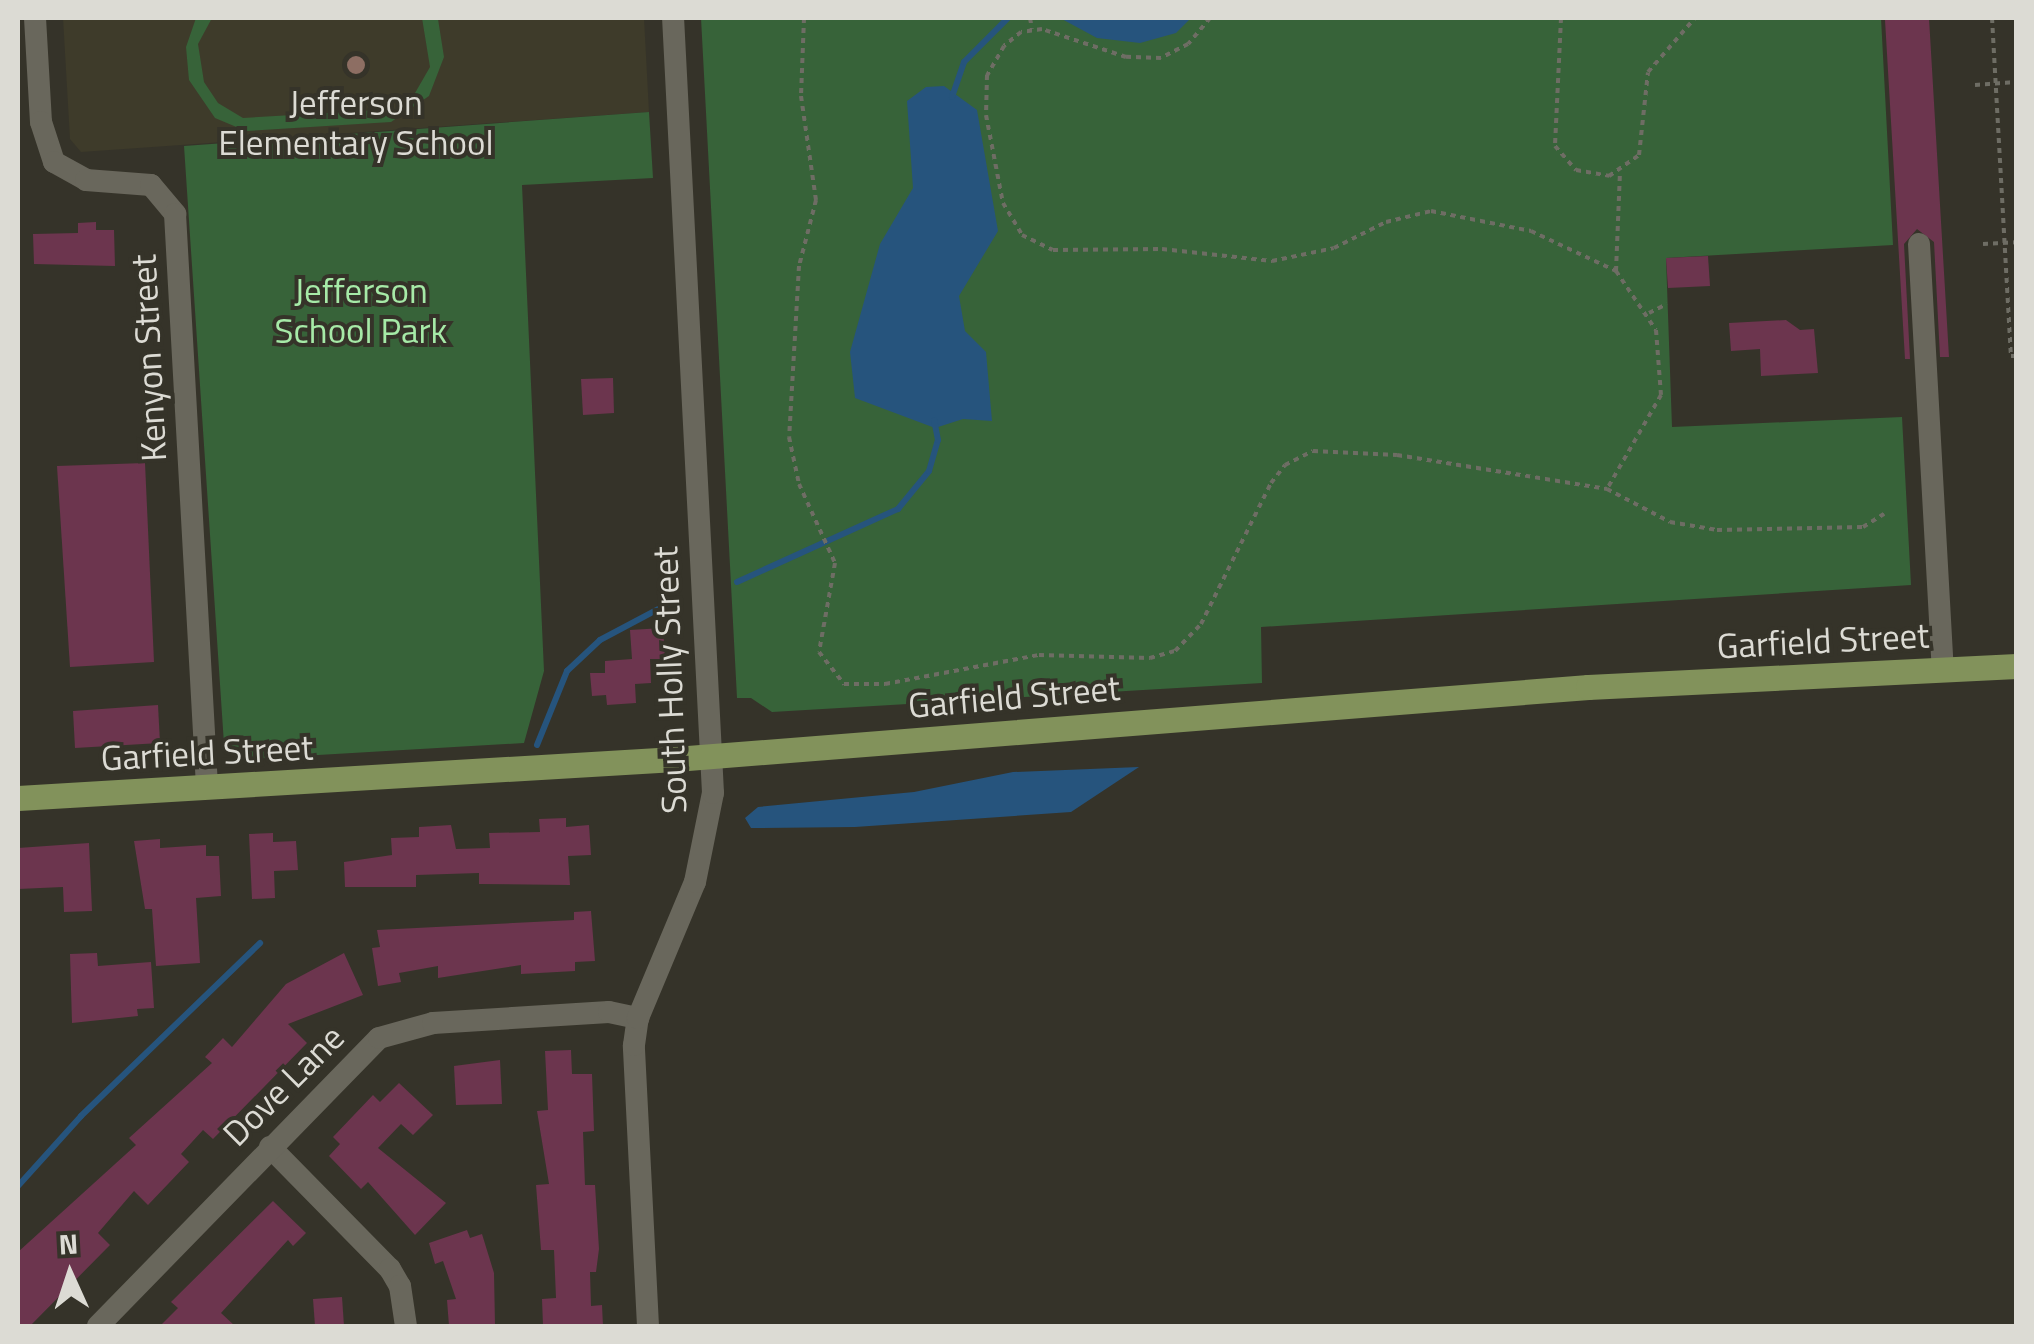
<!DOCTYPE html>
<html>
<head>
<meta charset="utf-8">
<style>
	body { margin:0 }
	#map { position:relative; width:2034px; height:1344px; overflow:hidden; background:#353329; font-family:"Titillium Web",sans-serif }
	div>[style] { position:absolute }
	.built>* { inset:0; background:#3e3b2a }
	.green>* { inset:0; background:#376339 }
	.water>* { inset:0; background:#26547d }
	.stream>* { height:6px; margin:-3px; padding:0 3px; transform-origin:3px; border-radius:3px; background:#26547d }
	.building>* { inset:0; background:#6c354e }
	.path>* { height:4px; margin-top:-2px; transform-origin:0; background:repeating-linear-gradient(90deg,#6e6d64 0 5px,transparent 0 10px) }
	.minor>* { height:22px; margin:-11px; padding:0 11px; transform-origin:11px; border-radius:11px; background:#69675c }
	.major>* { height:25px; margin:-12.5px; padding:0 12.5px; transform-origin:12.5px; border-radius:12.5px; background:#82925b }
	.dots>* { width:28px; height:28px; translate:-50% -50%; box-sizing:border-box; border:5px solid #353329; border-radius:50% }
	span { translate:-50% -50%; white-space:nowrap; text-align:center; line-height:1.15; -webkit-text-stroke:8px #353329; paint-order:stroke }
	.poi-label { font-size:35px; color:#dcdbd4 }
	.park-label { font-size:35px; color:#a6eaa7 }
	.street-label { font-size:35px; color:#dcdbd4 }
	.frame { position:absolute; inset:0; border:20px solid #dcdbd4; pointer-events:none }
	.north { position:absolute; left:20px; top:1224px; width:100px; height:100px; -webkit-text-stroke:8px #353329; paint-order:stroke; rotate:357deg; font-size:28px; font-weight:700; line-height:40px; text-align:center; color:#dcdbd4 }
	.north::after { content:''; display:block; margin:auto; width:35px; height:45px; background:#dcdbd4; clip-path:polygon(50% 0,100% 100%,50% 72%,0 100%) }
</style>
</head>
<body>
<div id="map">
	<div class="built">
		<i style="clip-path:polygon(63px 18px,644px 18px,649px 112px,81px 152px,70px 139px)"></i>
	</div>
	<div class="green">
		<i style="clip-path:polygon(196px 18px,212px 18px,198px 44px,204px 82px,218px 103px,243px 118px,395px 109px,415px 93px,430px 67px,422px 18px,438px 19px,444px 57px,429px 96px,391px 122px,246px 131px,215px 118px,189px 80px,186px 47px)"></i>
		<i style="clip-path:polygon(701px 18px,1881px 18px,1893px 245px,1666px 258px,1672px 427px,1902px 417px,1911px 585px,1261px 627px,1262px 683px,772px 712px,751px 698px,737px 698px)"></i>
		<i style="clip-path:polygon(649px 112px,653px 178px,522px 185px,544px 671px,524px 743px,249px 759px,224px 744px,184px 146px)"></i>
	</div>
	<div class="water">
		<i style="clip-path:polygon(1060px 18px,1191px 18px,1176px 33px,1140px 43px,1097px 38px)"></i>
		<i style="clip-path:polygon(944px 86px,977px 110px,998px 231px,959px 296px,965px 331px,986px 352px,992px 421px,963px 419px,935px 428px,855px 398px,850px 352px,880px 244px,913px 188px,907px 101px,926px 87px)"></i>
		<i style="clip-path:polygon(1139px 767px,1071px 812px,855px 827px,751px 828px,745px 818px,758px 807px,914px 792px,1013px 772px)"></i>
	</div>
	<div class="stream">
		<i style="left:952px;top:97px;width:37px;rotate:-71deg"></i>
		<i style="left:964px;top:62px;width:62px;rotate:-45deg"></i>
		<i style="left:737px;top:582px;width:177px;rotate:-24.4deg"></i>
		<i style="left:898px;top:509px;width:49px;rotate:-50.8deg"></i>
		<i style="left:929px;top:471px;width:32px;rotate:-74deg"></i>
		<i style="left:938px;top:440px;width:20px;rotate:-101deg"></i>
		<i style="left:537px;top:745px;width:80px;rotate:-67.9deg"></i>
		<i style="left:567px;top:671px;width:45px;rotate:-43.2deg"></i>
		<i style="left:600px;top:640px;width:77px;rotate:-27.9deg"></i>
		<i style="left:18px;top:1186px;width:94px;rotate:-48deg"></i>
		<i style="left:81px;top:1116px;width:249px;rotate:-44deg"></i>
	</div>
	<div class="building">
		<i style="clip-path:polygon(1929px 18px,1949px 357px,1940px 357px,1934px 242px,1917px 229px,1904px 244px,1910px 359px,1905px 359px,1885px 20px)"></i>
		<i style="clip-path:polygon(96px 222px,96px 230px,114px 230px,115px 266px,34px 264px,33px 234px,78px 233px,78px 223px)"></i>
		<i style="clip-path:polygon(1708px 256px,1710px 286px,1668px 288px,1666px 258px)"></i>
		<i style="clip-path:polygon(1786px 320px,1800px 330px,1814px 329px,1818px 373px,1761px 376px,1760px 349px,1731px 351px,1729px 323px)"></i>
		<i style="clip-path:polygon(613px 378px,614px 413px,583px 415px,581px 379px)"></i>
		<i style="clip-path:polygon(145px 463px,154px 662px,70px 667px,57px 466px)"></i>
		<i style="clip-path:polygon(663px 628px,665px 659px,650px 659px,651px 683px,635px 684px,636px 703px,607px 705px,606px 695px,592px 696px,590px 673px,605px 673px,605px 661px,632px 659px,630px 630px)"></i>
		<i style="clip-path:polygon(158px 705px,160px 743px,75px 748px,73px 711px)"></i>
		<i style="clip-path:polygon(566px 818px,566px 827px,589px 825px,591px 855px,568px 856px,570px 885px,479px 884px,479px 873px,416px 875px,416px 887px,345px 887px,344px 862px,392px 855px,391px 838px,419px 837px,419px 827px,451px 825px,456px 849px,490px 848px,489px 833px,540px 832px,539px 819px)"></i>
		<i style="clip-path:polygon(273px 833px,273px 842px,296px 841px,298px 870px,274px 871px,275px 898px,252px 899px,249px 834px)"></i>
		<i style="clip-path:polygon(160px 839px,160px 848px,206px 845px,206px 856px,219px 856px,221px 896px,196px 898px,200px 963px,156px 966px,152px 909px,145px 909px,134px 841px)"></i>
		<i style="clip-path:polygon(89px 843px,92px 911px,64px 912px,63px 887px,18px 889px,18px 848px)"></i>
		<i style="clip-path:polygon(591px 911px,595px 961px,575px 962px,575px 971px,521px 974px,521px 965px,438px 978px,438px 966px,399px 973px,401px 982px,378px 986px,372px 948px,380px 947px,377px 930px,574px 920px,574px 912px)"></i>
		<i style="clip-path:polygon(97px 953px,98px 966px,151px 962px,154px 1008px,137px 1009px,138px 1016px,72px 1023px,70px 954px)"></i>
		<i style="clip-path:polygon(344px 953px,363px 995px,288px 1024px,307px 1043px,213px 1139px,203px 1130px,181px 1154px,189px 1162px,148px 1205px,134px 1191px,98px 1233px,110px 1245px,30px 1326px,18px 1326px,18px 1252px,136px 1145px,129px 1138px,212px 1063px,205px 1057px,223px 1038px,232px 1047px,286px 984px)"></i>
		<i style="clip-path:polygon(571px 1050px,572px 1074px,592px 1074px,594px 1131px,583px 1132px,585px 1185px,595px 1185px,599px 1249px,596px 1272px,590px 1272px,591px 1306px,602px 1305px,603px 1326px,543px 1326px,542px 1299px,556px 1298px,554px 1250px,541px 1250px,536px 1185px,549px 1184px,537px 1111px,548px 1110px,545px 1051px)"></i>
		<i style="clip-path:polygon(500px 1060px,502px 1104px,456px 1105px,454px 1066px)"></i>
		<i style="clip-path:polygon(399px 1083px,433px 1115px,413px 1135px,401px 1124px,378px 1148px,446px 1203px,415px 1235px,368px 1182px,361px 1189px,329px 1156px,340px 1144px,333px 1137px,373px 1095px,380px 1102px)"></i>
		<i style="clip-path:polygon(273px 1201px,306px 1233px,293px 1246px,288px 1240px,221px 1313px,235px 1326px,160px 1326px,178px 1308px,171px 1302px)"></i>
		<i style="clip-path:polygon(467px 1230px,470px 1238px,482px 1234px,494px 1273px,495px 1325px,449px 1326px,447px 1300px,456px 1299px,443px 1261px,435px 1264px,429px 1243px)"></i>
		<i style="clip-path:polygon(342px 1297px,344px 1326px,315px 1326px,313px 1299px)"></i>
	</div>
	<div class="path">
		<i style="left:804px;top:18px;width:78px;rotate:92.2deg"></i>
		<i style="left:801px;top:96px;width:105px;rotate:81.8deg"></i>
		<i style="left:816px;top:200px;width:68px;rotate:104.4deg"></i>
		<i style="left:799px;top:266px;width:171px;rotate:93.3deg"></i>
		<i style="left:789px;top:437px;width:48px;rotate:78deg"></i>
		<i style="left:799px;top:484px;width:87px;rotate:65.5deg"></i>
		<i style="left:835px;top:563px;width:90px;rotate:100.2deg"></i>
		<i style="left:819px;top:652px;width:41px;rotate:52deg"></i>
		<i style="left:844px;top:684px;width:41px"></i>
		<i style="left:885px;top:684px;width:157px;rotate:-10.7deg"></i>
		<i style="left:1039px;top:655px;width:111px;rotate:1.5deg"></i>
		<i style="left:1150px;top:658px;width:26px;rotate:-16deg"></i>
		<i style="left:1175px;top:651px;width:37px;rotate:-46deg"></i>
		<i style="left:1201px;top:624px;width:157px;rotate:-63.6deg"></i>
		<i style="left:1271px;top:483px;width:23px;rotate:-52deg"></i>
		<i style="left:1285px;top:465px;width:31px;rotate:-27deg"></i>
		<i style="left:1313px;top:451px;width:84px;rotate:2.7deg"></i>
		<i style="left:1397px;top:455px;width:213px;rotate:9.2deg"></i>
		<i style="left:1030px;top:18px;width:11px;rotate:80deg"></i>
		<i style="left:1210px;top:18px;width:34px;rotate:130deg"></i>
		<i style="left:1188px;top:44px;width:30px;rotate:153deg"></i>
		<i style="left:1161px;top:58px;width:35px;rotate:-178deg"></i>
		<i style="left:1126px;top:57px;width:89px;rotate:-161.6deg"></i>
		<i style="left:1042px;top:29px;width:21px;rotate:172deg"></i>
		<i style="left:1021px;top:32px;width:22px;rotate:141deg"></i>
		<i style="left:1004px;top:46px;width:34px;rotate:120deg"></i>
		<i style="left:987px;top:75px;width:40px;rotate:91.4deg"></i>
		<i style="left:986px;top:115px;width:90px;rotate:79.1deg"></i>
		<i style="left:1003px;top:203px;width:37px;rotate:59deg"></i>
		<i style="left:1022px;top:235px;width:34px;rotate:26deg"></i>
		<i style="left:1053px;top:250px;width:109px;rotate:-0.5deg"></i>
		<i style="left:1162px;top:249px;width:111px;rotate:6.2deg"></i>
		<i style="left:1272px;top:261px;width:63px;rotate:-11.8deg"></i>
		<i style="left:1334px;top:248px;width:58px;rotate:-26.6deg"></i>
		<i style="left:1386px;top:222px;width:46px;rotate:-13.7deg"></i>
		<i style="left:1431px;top:211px;width:102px;rotate:11.3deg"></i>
		<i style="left:1531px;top:231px;width:94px;rotate:25.2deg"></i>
		<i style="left:1616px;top:271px;width:99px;rotate:-87.7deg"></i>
		<i style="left:1561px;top:18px;width:128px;rotate:92.7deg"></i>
		<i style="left:1555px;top:146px;width:32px;rotate:49deg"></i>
		<i style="left:1576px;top:170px;width:34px;rotate:10deg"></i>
		<i style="left:1609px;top:176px;width:37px;rotate:-35deg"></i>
		<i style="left:1639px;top:155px;width:83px;rotate:-83.8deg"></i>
		<i style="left:1648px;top:72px;width:72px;rotate:-49deg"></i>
		<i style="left:1992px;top:18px;width:339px;rotate:86.8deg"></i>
		<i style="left:2011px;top:356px;width:5px"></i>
		<i style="left:1975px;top:85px;width:41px;rotate:-4.2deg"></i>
		<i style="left:1983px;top:244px;width:33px;rotate:-3deg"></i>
		<i style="left:1616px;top:271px;width:71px;rotate:55.9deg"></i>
		<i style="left:1656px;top:330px;width:65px;rotate:85.6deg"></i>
		<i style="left:1661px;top:395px;width:108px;rotate:119.9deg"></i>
		<i style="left:1607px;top:489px;width:71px;rotate:27.6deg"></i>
		<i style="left:1670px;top:522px;width:48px;rotate:9.7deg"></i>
		<i style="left:1717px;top:530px;width:146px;rotate:-1.2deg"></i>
		<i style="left:1863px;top:527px;width:25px;rotate:-32deg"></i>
		<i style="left:1649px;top:313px;width:20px;rotate:-27deg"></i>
	</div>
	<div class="minor">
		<i style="left:35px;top:18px;width:104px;rotate:86.7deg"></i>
		<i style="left:41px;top:122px;width:42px;rotate:72deg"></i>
		<i style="left:54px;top:162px;width:37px;rotate:29deg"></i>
		<i style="left:86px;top:180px;width:65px;rotate:4.4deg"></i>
		<i style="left:151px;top:185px;width:38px;rotate:50deg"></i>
		<i style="left:175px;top:214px;width:574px;rotate:86.8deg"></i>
		<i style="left:1919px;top:244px;width:426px;rotate:86.8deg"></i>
		<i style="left:270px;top:1147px;width:171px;rotate:45.5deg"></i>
		<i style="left:390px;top:1269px;width:20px;rotate:60deg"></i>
		<i style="left:400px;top:1286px;width:40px;rotate:81.5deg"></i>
		<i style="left:98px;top:1326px;width:402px;rotate:-45.7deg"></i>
		<i style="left:379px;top:1038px;width:56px;rotate:-15.5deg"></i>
		<i style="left:433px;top:1023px;width:176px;rotate:-3.6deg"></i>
		<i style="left:609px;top:1012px;width:30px;rotate:12deg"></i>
		<i style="left:648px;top:1326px;width:281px;rotate:-92.9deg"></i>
		<i style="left:634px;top:1045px;width:27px;rotate:-82deg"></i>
		<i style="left:638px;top:1018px;width:147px;rotate:-67.3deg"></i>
		<i style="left:695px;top:882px;width:91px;rotate:-78.6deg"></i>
		<i style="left:713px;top:793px;width:776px;rotate:-92.95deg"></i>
	</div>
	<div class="major">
		<i style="left:18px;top:798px;width:658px;rotate:-3.4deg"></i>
		<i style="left:675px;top:759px;width:916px;rotate:-4.51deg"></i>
		<i style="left:1588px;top:687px;width:429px;rotate:-2.8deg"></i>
	</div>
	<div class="dots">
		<i style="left:356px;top:65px;background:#8d6e63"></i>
	</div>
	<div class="poi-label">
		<span style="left:356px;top:122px">Jefferson<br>Elementary School</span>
	</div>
	<div class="park-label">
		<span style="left:361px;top:310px">Jefferson<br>School Park</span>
	</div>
	<div class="street-label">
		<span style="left:148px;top:358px;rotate:-93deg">Kenyon Street</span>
		<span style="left:1823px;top:640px;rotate:-3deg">Garfield Street</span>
		<span style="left:669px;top:680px;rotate:-92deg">South Holly Street</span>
		<span style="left:1014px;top:696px;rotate:-5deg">Garfield Street</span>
		<span style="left:207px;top:752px;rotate:-3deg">Garfield Street</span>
		<span style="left:283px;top:1085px;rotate:-45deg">Dove Lane</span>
	</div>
	<div class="frame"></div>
	<div class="north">N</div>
</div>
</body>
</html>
